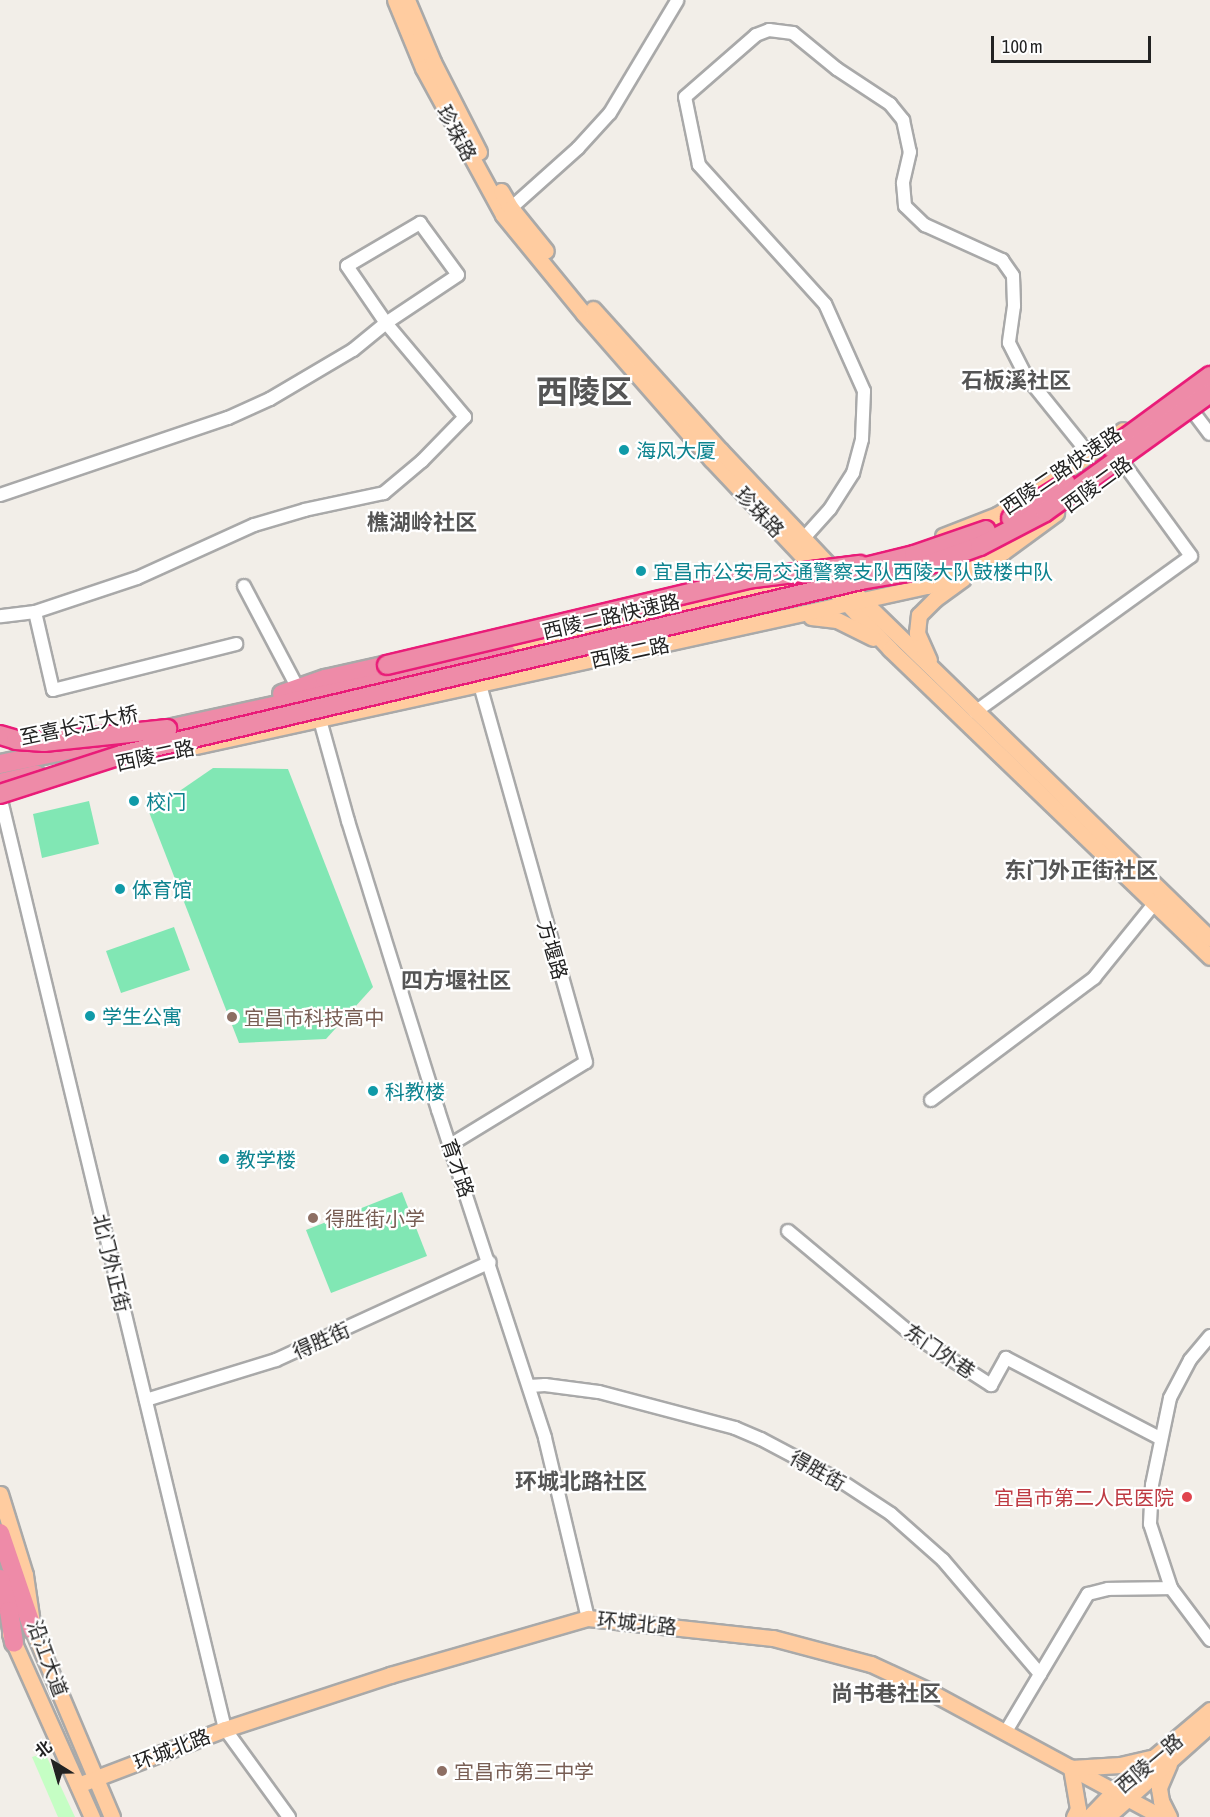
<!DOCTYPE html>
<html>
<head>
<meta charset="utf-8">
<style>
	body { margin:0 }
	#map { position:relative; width:1210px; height:1817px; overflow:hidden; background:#f2eee8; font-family:"Asap Condensed","Noto Sans SC",sans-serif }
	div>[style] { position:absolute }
	.park>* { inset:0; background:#c5fec4 }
	.pitch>* { inset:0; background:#81e7b4 }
	.roads { filter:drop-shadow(2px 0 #a9a9a9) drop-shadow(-2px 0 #a9a9a9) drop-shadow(0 2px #a9a9a9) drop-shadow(0 -2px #a9a9a9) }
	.minor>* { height:12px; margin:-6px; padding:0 6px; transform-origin:6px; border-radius:6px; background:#fff }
	.major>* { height:15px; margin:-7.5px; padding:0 7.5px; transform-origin:7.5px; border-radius:7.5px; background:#ffcca0 }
	.highway>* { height:18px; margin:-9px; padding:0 9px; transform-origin:9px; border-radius:9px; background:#ee8ba8 }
	.bridges { filter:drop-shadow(2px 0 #e91c78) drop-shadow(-2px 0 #e91c78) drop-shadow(0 2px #e91c78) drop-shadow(0 -2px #e91c78) }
	.highway-bridge>* { height:18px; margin:-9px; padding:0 9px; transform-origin:9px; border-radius:9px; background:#ee8ba8 }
	.dots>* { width:16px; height:16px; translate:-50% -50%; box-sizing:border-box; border:3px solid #fff; border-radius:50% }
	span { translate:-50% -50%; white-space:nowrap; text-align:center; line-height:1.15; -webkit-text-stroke:4.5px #fff; paint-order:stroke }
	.street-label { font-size:20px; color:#222 }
	.culture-label { font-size:20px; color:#0d838f }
	.left { translate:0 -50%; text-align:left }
	.education-label { font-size:20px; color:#785e54 }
	.health-label { font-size:20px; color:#be3a42 }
	.right { translate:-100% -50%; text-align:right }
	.quarter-label { font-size:22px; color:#555; font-weight:700 }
	.town-label { font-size:32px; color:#555; font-weight:700 }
	.north { position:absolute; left:24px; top:1733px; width:60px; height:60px; -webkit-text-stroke:4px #fff; paint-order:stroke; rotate:323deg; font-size:16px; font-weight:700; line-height:24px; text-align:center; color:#222 }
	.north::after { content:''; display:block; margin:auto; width:21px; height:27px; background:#222; clip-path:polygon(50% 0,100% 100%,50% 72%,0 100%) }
	.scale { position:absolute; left:991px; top:36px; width:160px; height:27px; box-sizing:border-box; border:3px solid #222; border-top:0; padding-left:8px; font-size:18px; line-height:21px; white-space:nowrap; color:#222; -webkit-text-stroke:4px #fff; paint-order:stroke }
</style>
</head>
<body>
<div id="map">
	<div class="park">
		<i style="clip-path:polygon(45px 1753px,75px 1817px,58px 1817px,32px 1757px)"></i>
	</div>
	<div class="pitch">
		<i style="clip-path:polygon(213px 768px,288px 769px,373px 987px,326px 1039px,239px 1043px,149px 812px)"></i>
		<i style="clip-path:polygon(89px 801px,99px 844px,42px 858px,33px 814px)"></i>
		<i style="clip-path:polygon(174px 927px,190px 970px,121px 993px,106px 951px)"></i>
		<i style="clip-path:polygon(402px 1192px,427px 1256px,331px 1293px,306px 1230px)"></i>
	</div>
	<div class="roads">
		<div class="minor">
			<i style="left:511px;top:208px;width:90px;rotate:-41.8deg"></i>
			<i style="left:578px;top:148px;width:47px;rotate:-47.6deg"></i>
			<i style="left:610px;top:113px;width:131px;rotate:-59.1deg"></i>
			<i style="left:420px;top:223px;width:64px;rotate:53.8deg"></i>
			<i style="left:458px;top:275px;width:87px;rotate:146.3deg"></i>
			<i style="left:386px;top:323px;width:69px;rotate:-124.4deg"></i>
			<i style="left:347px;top:266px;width:85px;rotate:-30.5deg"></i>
			<i style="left:1194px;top:413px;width:26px;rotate:53deg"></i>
			<i style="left:0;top:495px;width:241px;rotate:-18.7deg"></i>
			<i style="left:228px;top:418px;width:46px;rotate:-24.3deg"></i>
			<i style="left:270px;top:399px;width:96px;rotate:-30.6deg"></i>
			<i style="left:353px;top:350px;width:43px;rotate:-39.3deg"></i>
			<i style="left:386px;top:323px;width:123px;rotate:50deg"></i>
			<i style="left:465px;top:417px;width:62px;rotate:134.3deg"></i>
			<i style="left:422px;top:461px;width:50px;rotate:139.9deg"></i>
			<i style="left:384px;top:493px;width:81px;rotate:167.9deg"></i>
			<i style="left:305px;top:510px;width:53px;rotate:163.6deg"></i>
			<i style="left:254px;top:525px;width:128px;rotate:155.6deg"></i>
			<i style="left:137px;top:578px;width:108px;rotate:161.6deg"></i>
			<i style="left:35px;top:612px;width:35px;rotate:173deg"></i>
			<i style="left:803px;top:539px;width:40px;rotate:-48deg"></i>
			<i style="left:830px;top:509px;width:43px;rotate:-57.4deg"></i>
			<i style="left:853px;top:473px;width:35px;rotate:-75deg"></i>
			<i style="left:862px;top:439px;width:48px;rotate:-87.6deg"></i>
			<i style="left:864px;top:391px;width:95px;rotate:-114.1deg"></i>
			<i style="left:825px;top:304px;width:188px;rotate:-132.2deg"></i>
			<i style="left:699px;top:165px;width:69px;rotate:-101.6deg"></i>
			<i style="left:685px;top:97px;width:94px;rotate:-41.1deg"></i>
			<i style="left:756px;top:35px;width:14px;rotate:-21deg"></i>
			<i style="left:769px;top:30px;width:24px;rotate:7deg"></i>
			<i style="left:793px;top:33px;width:57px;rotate:39.3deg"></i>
			<i style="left:837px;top:69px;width:64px;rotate:33.4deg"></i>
			<i style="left:890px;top:104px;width:21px;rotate:51deg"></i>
			<i style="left:903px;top:120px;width:33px;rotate:78deg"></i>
			<i style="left:910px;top:152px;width:32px;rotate:103deg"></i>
			<i style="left:903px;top:183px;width:23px;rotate:85deg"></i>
			<i style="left:905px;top:206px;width:28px;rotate:44deg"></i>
			<i style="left:925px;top:225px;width:85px;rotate:24.4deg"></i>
			<i style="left:1002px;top:260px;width:19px;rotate:55deg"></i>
			<i style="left:1013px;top:276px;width:30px;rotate:88deg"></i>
			<i style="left:1014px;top:306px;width:37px;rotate:98deg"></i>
			<i style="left:1009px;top:343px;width:37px;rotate:63deg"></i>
			<i style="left:1026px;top:376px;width:100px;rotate:51.1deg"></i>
			<i style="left:244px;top:586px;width:120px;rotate:62.2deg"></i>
			<i style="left:35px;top:612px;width:80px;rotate:77deg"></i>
			<i style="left:53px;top:690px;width:189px;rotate:-14.1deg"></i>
			<i style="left:975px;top:712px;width:266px;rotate:-35.8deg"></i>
			<i style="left:1191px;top:556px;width:114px;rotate:-126.1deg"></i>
			<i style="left:320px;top:720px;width:105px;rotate:74.5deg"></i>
			<i style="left:348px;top:821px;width:303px;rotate:72.7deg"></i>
			<i style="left:438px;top:1110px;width:345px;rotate:71.9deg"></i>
			<i style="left:545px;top:1438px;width:185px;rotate:76.6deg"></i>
			<i style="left:0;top:796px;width:960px;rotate:76.44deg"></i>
			<i style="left:225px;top:1729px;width:109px;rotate:54deg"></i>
			<i style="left:931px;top:1100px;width:204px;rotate:-36.8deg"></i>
			<i style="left:1094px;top:978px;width:95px;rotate:-51deg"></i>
			<i style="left:450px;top:1145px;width:159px;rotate:-31.4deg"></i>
			<i style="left:586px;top:1062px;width:392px;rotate:-105.7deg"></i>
			<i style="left:788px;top:1231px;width:158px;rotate:39.9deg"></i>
			<i style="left:909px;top:1332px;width:98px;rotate:32.9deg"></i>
			<i style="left:991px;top:1385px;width:31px;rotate:-61deg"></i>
			<i style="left:1006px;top:1358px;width:174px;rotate:27.5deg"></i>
			<i style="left:1210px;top:1336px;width:31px;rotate:130deg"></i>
			<i style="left:1190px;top:1360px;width:43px;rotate:117.8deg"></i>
			<i style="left:1170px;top:1398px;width:89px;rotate:101.7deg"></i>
			<i style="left:1152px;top:1485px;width:39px;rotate:93deg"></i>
			<i style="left:1150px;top:1524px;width:67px;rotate:71.8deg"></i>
			<i style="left:1171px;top:1588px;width:65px;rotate:53.1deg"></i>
			<i style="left:530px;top:1386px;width:15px;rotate:-4deg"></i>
			<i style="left:545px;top:1385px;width:54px;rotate:7.4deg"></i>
			<i style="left:599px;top:1392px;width:141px;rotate:14.8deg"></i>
			<i style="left:735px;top:1428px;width:28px;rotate:23deg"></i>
			<i style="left:761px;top:1439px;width:94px;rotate:27.9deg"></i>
			<i style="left:844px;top:1483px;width:56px;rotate:33.4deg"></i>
			<i style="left:891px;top:1514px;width:69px;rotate:41.5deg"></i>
			<i style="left:943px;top:1560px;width:150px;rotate:49.6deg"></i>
			<i style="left:146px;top:1400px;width:136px;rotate:-17.1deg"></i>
			<i style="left:276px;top:1360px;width:235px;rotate:-24.6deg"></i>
			<i style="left:1005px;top:1733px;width:162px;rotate:-59.2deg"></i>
			<i style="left:1088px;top:1594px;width:21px;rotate:-14deg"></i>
			<i style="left:1108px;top:1589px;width:63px;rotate:-0.9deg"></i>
		</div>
		<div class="major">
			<i style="left:395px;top:0;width:74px;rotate:67.6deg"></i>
			<i style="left:423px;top:68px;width:167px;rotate:61.4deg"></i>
			<i style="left:503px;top:215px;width:128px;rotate:50.7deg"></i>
			<i style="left:584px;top:314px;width:193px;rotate:48.8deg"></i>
			<i style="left:711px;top:459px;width:261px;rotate:46.7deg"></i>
			<i style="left:890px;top:649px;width:444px;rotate:43.9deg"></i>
			<i style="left:407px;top:0;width:67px;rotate:67.2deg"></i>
			<i style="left:433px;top:62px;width:101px;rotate:62.9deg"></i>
			<i style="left:501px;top:191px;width:20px;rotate:60deg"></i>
			<i style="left:511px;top:208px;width:55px;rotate:50.9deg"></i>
			<i style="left:593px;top:309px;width:190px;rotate:48deg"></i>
			<i style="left:720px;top:450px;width:208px;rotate:46.6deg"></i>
			<i style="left:863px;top:601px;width:484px;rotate:44.2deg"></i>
			<i style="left:943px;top:536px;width:58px;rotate:-21.3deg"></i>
			<i style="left:997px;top:515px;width:55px;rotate:-30.8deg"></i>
			<i style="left:1044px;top:487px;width:97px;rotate:-35.8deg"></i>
			<i style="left:811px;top:617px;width:26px;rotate:7deg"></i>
			<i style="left:837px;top:620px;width:40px;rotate:26.6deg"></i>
			<i style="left:475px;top:653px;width:315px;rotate:-13deg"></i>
			<i style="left:929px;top:660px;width:30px;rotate:-114deg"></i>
			<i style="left:917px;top:633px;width:18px;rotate:-84deg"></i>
			<i style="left:919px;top:615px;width:23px;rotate:-45deg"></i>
			<i style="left:935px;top:599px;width:34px;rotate:-36deg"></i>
			<i style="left:196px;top:746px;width:748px;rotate:-12.35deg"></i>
			<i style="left:927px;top:586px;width:25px;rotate:-18deg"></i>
			<i style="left:951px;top:578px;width:58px;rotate:-26.6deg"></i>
			<i style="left:1003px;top:552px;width:66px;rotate:-36.3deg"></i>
			<i style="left:0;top:1494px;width:85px;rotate:72.8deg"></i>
			<i style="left:25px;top:1575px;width:56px;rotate:81.7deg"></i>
			<i style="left:33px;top:1630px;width:203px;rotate:67.1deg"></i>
			<i style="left:10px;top:1634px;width:201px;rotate:65.9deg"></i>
			<i style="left:1169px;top:1764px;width:26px;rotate:113deg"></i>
			<i style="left:1159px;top:1788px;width:13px;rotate:81deg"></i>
			<i style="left:1161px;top:1801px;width:18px;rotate:63deg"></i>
			<i style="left:78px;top:1785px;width:157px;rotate:-20.9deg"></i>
			<i style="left:225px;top:1729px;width:174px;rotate:-18.1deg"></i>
			<i style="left:390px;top:1675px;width:206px;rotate:-16.1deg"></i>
			<i style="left:588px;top:1618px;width:186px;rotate:6.2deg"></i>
			<i style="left:773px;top:1638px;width:101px;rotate:14.9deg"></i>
			<i style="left:871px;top:1664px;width:62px;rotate:24.9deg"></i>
			<i style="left:927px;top:1690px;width:267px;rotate:28.4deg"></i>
			<i style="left:1074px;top:1817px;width:9px;rotate:-63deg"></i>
			<i style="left:1078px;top:1809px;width:42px;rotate:-99.7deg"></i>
			<i style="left:1071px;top:1768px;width:49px;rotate:-3.5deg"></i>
			<i style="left:1120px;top:1765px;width:31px;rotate:-13deg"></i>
			<i style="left:1089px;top:1817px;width:37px;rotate:-46deg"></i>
			<i style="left:1115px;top:1790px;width:124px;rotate:-40.1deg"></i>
			<i style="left:1107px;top:1817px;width:138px;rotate:-41.8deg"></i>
		</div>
		<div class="highway">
			<i style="left:282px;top:694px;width:46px;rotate:-19.2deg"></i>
			<i style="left:325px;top:679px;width:64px;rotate:-12.7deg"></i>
			<i style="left:154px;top:732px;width:362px;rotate:-12.3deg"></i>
			<i style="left:0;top:764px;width:108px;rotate:-11.7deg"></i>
			<i style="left:0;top:783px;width:37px;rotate:-13deg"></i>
			<i style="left:0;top:1533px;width:102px;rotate:71.2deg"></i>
			<i style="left:0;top:1579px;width:33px;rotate:74deg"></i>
			<i style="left:9px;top:1611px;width:32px;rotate:81deg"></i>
		</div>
	</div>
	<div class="bridges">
		<div class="highway-bridge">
			<i style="left:1112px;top:448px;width:122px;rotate:-36.3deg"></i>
			<i style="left:1011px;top:518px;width:65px;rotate:-32.5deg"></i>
			<i style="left:849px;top:571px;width:67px;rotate:-13.8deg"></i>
			<i style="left:914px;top:555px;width:76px;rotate:-19.1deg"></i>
			<i style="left:387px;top:665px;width:370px;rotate:-13.4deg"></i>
			<i style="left:747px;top:579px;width:114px;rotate:-7.1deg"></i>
			<i style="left:0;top:735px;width:17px;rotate:17deg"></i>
			<i style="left:16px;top:740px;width:28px;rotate:4deg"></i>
			<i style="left:44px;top:742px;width:124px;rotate:-6deg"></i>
			<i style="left:0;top:794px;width:127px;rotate:-17.9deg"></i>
			<i style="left:121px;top:755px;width:760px;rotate:-13.31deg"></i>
			<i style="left:861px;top:580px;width:48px;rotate:-9.7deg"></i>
			<i style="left:908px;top:572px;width:77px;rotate:-19.9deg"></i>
			<i style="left:980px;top:546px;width:73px;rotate:-27.6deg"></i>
			<i style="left:1045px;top:512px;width:203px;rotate:-35.8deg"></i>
		</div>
	</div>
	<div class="dots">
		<i style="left:624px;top:450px;background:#0f9aa8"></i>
		<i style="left:641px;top:571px;background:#0f9aa8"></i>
		<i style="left:134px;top:801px;background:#0f9aa8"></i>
		<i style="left:120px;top:889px;background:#0f9aa8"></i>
		<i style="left:90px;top:1016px;background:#0f9aa8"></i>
		<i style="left:232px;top:1017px;background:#8d6e63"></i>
		<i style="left:373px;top:1091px;background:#0f9aa8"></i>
		<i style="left:224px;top:1159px;background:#0f9aa8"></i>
		<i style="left:313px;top:1218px;background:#8d6e63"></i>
		<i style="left:1187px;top:1497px;background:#e0444e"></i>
		<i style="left:442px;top:1771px;background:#8d6e63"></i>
	</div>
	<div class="street-label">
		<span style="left:457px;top:133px;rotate:62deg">珍珠路</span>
		<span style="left:1061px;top:470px;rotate:-34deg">西陵二路快速路</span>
		<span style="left:1097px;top:484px;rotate:-36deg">西陵二路</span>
		<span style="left:760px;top:512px;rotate:47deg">珍珠路</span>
		<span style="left:611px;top:616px;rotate:-13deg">西陵二路快速路</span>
		<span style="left:630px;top:652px;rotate:-12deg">西陵二路</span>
		<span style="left:79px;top:725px;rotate:-12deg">至喜长江大桥</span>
		<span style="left:155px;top:755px;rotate:-12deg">西陵二路</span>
		<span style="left:553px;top:950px;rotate:74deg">方堰路</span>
		<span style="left:458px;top:1168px;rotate:71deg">育才路</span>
		<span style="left:112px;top:1263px;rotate:76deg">北门外正街</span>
		<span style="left:321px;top:1340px;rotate:-24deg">得胜街</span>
		<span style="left:940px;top:1351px;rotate:34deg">东门外巷</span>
		<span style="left:818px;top:1470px;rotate:29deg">得胜街</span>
		<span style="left:637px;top:1623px;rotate:6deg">环城北路</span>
		<span style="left:48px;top:1658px;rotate:70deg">沿江大道</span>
		<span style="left:172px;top:1749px;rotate:-21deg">环城北路</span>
		<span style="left:1149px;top:1763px;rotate:-40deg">西陵一路</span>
	</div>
	<div class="culture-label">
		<span class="left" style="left:636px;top:450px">海风大厦</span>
		<span class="left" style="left:653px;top:571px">宜昌市公安局交通警察支队西陵大队鼓楼中队</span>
		<span class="left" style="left:146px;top:801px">校门</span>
		<span class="left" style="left:132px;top:889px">体育馆</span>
		<span class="left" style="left:102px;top:1016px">学生公寓</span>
		<span class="left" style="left:385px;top:1091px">科教楼</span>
		<span class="left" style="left:236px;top:1159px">教学楼</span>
	</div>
	<div class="education-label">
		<span class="left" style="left:244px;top:1017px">宜昌市科技高中</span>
		<span class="left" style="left:325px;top:1218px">得胜街小学</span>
		<span class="left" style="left:454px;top:1771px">宜昌市第三中学</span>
	</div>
	<div class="health-label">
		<span class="right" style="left:1174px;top:1497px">宜昌市第二人民医院</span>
	</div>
	<div class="quarter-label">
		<span style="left:1016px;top:381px">石板溪社区</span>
		<span style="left:422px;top:523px">樵湖岭社区</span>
		<span style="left:1081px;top:871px">东门外正街社区</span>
		<span style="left:456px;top:981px">四方堰社区</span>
		<span style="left:581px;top:1482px">环城北路社区</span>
		<span style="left:886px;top:1694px">尚书巷社区</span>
	</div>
	<div class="town-label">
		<span style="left:584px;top:392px">西陵区</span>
	</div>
	<div class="north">北</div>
	<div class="scale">100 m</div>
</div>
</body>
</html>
